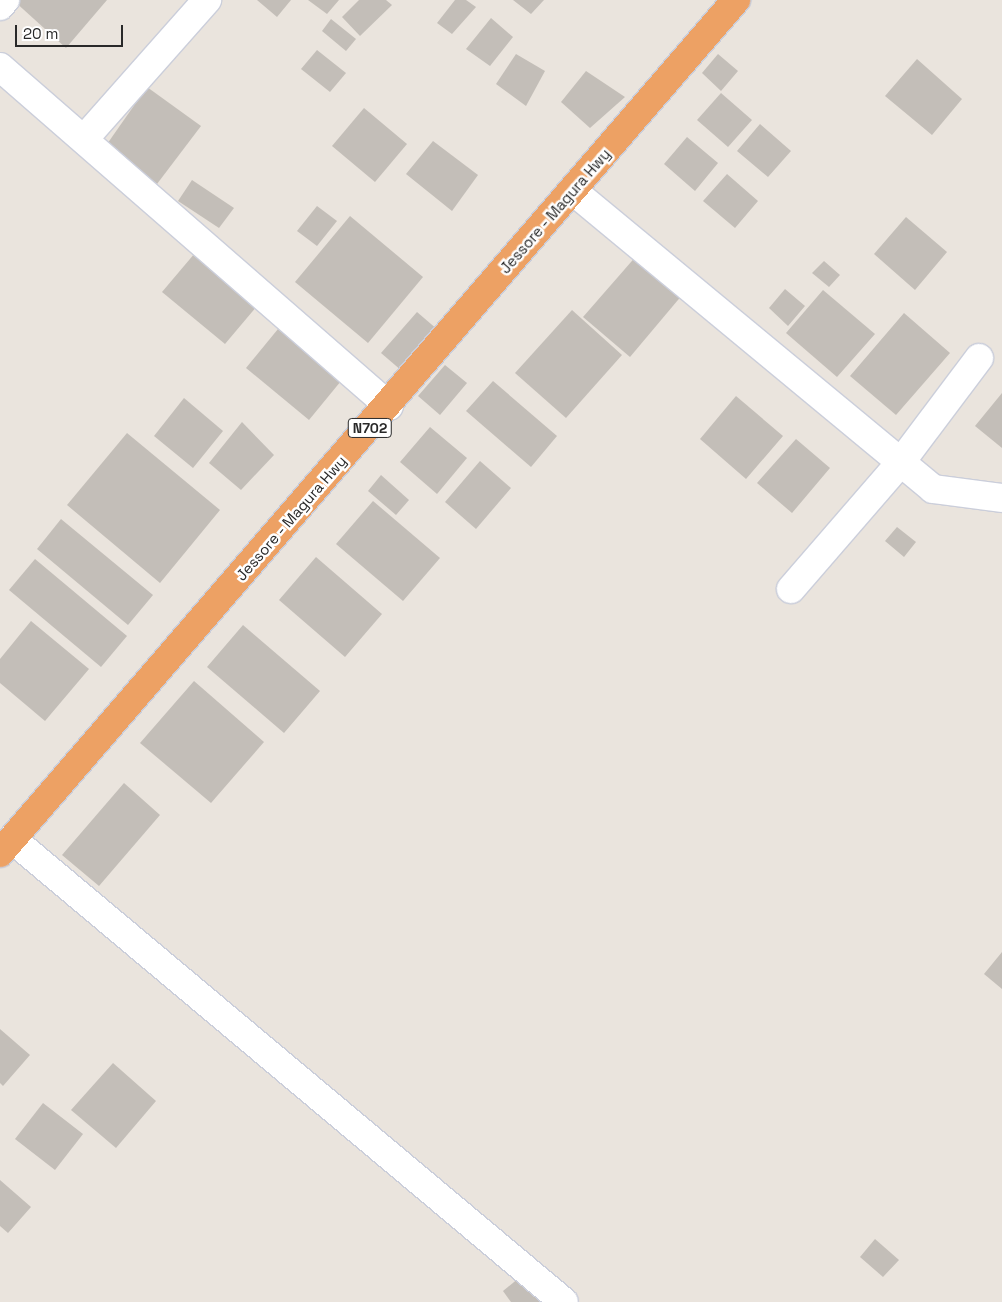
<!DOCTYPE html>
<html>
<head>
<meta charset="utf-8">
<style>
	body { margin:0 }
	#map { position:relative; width:1002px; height:1302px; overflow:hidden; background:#eae4dd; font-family:"Space Grotesk",sans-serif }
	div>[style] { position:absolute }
	.building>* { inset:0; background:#c3beb8 }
	.roads { filter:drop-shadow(1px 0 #cbceda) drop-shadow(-1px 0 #cbceda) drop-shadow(0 1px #cbceda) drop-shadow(0 -1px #cbceda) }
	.street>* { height:28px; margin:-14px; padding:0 14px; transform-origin:14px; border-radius:14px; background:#fff }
	.highway>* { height:28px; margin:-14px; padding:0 14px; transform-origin:14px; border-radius:14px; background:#eda164 }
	span { translate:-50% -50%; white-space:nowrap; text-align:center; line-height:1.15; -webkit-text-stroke:5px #fff; paint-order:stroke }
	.shield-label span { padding:1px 4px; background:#fff; border:1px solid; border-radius:4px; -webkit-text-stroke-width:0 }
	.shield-label { font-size:14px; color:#292929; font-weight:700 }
	.street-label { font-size:15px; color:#292929 }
	.scale { position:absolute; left:15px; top:25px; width:108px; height:22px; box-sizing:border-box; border:2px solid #292929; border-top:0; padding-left:6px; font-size:15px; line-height:18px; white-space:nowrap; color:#292929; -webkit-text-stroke:4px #fff; paint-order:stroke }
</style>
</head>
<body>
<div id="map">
	<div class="building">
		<i style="clip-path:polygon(13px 0,107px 0,66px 48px)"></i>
		<i style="clip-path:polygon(257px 0,291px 0,277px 17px)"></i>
		<i style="clip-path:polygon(308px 0,339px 0,327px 14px)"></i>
		<i style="clip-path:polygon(359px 0,386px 0,392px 5px,360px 36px,342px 17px)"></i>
		<i style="clip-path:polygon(455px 0,466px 0,476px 7px,452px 34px,437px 23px)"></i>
		<i style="clip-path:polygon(513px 0,544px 0,531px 14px)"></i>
		<i style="clip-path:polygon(491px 18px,513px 37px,490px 66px,466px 49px)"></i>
		<i style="clip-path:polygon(331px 19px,356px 39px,346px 51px,322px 31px)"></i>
		<i style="clip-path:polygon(317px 50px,346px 73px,330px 92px,301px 69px)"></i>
		<i style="clip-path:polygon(516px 54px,545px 71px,526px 106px,496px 84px)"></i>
		<i style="clip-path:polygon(718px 54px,738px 71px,721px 91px,702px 73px)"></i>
		<i style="clip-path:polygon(917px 59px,962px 99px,932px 135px,885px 96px)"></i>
		<i style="clip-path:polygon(586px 71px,625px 97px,590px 128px,561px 102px)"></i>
		<i style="clip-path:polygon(147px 87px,201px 126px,157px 184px,105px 147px)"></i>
		<i style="clip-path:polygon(721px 93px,752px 120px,728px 147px,697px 120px)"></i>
		<i style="clip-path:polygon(364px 108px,407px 144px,375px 182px,332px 146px)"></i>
		<i style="clip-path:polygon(760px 124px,791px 151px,768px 177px,737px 151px)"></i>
		<i style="clip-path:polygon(687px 137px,718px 163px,695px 191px,664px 164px)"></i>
		<i style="clip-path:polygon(433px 141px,478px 175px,452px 211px,406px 174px)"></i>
		<i style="clip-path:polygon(727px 174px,758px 201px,735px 228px,703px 201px)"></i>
		<i style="clip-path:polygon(192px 180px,234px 208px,219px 228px,178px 201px)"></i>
		<i style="clip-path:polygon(317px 206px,337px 221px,317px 246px,297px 231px)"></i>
		<i style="clip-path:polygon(350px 216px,423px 277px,368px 343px,295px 282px)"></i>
		<i style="clip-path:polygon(906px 217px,947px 252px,915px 290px,874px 254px)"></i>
		<i style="clip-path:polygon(195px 253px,258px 305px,225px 344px,162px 292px)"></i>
		<i style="clip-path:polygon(638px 254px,683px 294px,630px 357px,583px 317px)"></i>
		<i style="clip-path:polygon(824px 261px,840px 275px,829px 287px,812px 273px)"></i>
		<i style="clip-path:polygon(785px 289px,805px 306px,788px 326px,769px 308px)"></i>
		<i style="clip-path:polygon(823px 290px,875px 334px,837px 377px,786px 333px)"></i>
		<i style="clip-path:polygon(572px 310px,622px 355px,566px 418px,515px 373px)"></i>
		<i style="clip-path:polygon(417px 312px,438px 330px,402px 371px,381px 353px)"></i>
		<i style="clip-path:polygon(904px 313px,950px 353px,896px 415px,850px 376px)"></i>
		<i style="clip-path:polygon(278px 329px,341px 381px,309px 420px,246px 368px)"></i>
		<i style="clip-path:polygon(445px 365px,467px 383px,440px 415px,418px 396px)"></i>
		<i style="clip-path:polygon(493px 381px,557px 436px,531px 467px,466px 411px)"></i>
		<i style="clip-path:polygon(1002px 393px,1002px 448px,975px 426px)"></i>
		<i style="clip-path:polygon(736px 396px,783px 436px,746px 479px,700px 439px)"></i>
		<i style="clip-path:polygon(184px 398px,223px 431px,193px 468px,154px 436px)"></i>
		<i style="clip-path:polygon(242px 422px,274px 455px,241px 490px,209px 463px)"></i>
		<i style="clip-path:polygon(430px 427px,467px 458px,437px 494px,400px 462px)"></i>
		<i style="clip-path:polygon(127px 433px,220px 510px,160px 583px,67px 505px)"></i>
		<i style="clip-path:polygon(796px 439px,830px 468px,792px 513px,757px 483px)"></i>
		<i style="clip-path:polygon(480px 461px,511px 488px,476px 529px,445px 502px)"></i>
		<i style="clip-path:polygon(381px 475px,409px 500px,396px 515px,368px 491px)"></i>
		<i style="clip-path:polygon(373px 501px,440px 558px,403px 601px,336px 544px)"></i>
		<i style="clip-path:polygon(61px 519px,153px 595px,128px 625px,37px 549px)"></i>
		<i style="clip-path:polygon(897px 527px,916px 542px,904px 557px,885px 541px)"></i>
		<i style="clip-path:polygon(316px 557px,382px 614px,345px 657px,279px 600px)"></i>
		<i style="clip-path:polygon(35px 559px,127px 636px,101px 667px,9px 590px)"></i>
		<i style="clip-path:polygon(31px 621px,89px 669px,45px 721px,0 683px,0 659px)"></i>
		<i style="clip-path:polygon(243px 625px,320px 691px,284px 733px,207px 667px)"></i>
		<i style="clip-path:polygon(194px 681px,264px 742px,211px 803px,140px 743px)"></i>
		<i style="clip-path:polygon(124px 783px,160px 815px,99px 886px,62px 855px)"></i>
		<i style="clip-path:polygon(1002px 952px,1002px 989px,984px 974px)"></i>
		<i style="clip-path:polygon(0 1029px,30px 1055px,3px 1086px,0 1083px)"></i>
		<i style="clip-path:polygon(113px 1063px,156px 1101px,116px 1148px,71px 1110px)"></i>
		<i style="clip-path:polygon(43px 1103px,83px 1134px,55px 1170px,15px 1139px)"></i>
		<i style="clip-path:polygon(0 1180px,31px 1207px,8px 1233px,0 1226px)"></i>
		<i style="clip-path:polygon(875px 1239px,899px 1260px,883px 1277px,860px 1257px)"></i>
		<i style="clip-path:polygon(525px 1273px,553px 1302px,511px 1302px,503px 1291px)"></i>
	</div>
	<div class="roads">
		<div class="street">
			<i style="left:0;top:6px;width:8px;rotate:-50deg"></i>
			<i style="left:0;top:67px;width:516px;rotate:41.07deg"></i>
			<i style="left:84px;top:139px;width:186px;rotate:-48.5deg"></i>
			<i style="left:573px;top:191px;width:467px;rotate:39.6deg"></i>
			<i style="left:933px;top:489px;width:70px;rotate:7.4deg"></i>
			<i style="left:791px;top:589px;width:168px;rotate:-49.1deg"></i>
			<i style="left:901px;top:462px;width:130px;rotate:-53.1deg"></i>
			<i style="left:12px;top:839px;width:720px;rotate:39.99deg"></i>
		</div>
		<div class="highway">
			<i style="left:0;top:853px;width:1127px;rotate:-49.21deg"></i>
		</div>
	</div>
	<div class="shield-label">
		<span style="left:370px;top:428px">N702</span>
	</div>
	<div class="street-label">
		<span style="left:555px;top:211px;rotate:-49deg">Jessore - Magura Hwy</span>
		<span style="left:291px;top:518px;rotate:-49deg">Jessore - Magura Hwy</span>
	</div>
	<div class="scale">20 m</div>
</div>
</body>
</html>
